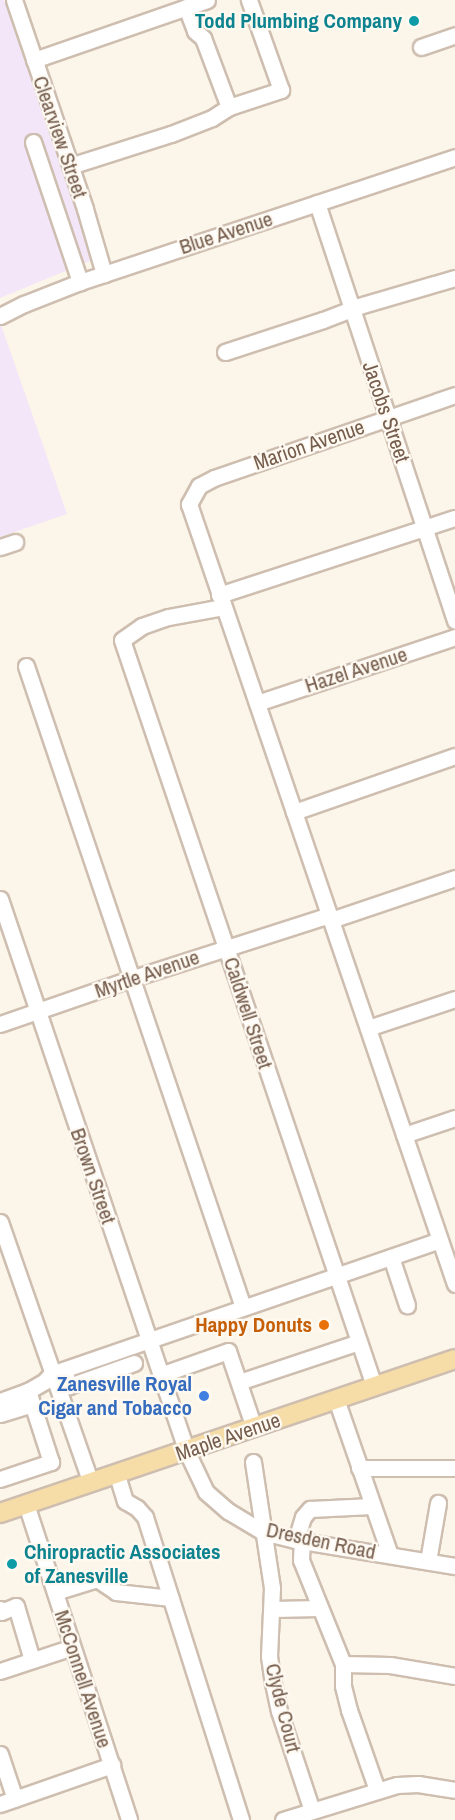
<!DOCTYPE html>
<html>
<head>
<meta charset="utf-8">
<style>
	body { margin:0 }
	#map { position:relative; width:455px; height:1820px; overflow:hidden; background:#fcf6ea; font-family:"Archivo Narrow",sans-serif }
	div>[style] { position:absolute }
	.education>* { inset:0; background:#f3e6f8 }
	.roads { filter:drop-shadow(2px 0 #cebeb0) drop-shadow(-2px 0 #cebeb0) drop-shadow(0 2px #cebeb0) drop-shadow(0 -2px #cebeb0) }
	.minor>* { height:15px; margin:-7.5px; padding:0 7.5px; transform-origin:7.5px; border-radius:7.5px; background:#fff }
	.major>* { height:18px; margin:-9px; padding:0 9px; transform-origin:9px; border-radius:9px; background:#f6dca7 }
	.dots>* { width:16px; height:16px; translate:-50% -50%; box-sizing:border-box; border:3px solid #fef9f1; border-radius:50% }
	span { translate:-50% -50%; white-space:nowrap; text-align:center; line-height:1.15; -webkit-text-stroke:4.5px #fef9f1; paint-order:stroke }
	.culture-label { font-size:21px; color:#0d838f; font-weight:700 }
	.right { translate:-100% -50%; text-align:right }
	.left { translate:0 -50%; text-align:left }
	.street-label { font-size:21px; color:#765e4e }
	.food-label { font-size:21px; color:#c56008; font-weight:700 }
	.shop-label { font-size:21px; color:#366cbe; font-weight:700 }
</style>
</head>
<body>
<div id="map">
	<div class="education">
		<i style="clip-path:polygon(0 0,4px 0,87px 237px,90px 261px,0 298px)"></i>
		<i style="clip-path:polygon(0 322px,67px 514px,0 537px)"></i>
	</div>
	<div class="roads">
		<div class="minor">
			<i style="left:14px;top:0;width:221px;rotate:71.2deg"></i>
			<i style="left:85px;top:209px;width:68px;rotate:73.7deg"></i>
			<i style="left:186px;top:7px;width:26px;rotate:69deg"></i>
			<i style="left:195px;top:31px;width:11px;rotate:41deg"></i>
			<i style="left:203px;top:38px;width:74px;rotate:69.4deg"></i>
			<i style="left:421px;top:47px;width:36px;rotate:-19deg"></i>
			<i style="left:34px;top:60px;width:183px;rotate:-19.1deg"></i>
			<i style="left:33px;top:142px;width:148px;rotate:71.4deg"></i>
			<i style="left:70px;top:166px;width:106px;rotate:-17.6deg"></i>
			<i style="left:171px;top:134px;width:44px;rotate:-21.3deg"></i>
			<i style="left:212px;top:118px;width:20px;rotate:-33deg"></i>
			<i style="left:229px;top:107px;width:55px;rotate:-18.1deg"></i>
			<i style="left:281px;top:90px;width:96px;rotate:-109.6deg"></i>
			<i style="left:317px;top:203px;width:440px;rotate:71.7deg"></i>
			<i style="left:0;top:316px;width:27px;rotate:-27deg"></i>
			<i style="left:24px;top:304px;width:60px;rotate:-21.4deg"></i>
			<i style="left:80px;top:282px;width:395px;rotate:-18.4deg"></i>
			<i style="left:225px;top:352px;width:103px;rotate:-18.1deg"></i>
			<i style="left:323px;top:320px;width:39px;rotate:-21deg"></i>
			<i style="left:359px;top:306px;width:100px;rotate:-16.3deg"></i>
			<i style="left:455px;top:395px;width:255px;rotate:161deg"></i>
			<i style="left:214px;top:478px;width:17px;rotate:152deg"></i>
			<i style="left:199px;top:486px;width:21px;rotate:119deg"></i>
			<i style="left:189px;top:504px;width:824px;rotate:71.17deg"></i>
			<i style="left:0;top:547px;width:16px;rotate:-18deg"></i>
			<i style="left:219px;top:595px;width:248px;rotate:-18.1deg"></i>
			<i style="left:223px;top:607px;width:56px;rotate:169.7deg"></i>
			<i style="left:168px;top:617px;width:28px;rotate:161deg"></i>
			<i style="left:142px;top:626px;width:24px;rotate:145deg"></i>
			<i style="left:122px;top:640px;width:787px;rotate:71.33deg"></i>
			<i style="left:26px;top:666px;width:677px;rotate:71.3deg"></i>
			<i style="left:257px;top:703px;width:209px;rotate:-18.4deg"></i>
			<i style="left:294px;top:812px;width:170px;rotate:-19.2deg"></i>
			<i style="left:0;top:899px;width:584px;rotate:71.32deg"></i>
			<i style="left:187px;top:1452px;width:44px;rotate:64.6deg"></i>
			<i style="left:206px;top:1492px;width:29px;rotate:41deg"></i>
			<i style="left:228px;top:1511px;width:41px;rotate:31deg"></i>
			<i style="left:263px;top:1532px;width:34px;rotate:14deg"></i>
			<i style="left:296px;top:1540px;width:161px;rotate:9.3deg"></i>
			<i style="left:331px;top:920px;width:131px;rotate:-18.7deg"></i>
			<i style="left:0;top:1024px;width:138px;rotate:-19.1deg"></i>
			<i style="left:130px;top:979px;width:209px;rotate:-17.8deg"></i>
			<i style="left:368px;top:1028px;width:92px;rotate:-18.4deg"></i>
			<i style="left:404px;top:1135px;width:54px;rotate:-18.4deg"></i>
			<i style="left:0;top:1222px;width:276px;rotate:70.8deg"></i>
			<i style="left:391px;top:1257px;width:51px;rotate:71.6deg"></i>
			<i style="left:64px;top:1370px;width:17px;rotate:73deg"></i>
			<i style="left:69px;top:1386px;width:69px;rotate:-19.5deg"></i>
			<i style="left:160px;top:1375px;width:72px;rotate:-19.4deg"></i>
			<i style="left:228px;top:1351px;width:81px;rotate:71.3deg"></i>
			<i style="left:239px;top:1382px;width:126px;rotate:-18.4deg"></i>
			<i style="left:336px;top:1399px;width:165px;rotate:70.9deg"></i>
			<i style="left:0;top:1401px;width:30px;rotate:-20deg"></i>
			<i style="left:28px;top:1391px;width:20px;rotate:-30deg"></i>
			<i style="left:45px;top:1381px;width:9px;rotate:-49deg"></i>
			<i style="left:51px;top:1374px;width:411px;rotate:-19deg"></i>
			<i style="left:0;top:1414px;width:34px;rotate:-17deg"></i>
			<i style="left:253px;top:1462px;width:127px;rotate:81.4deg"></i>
			<i style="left:272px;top:1588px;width:68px;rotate:92.5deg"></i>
			<i style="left:269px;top:1656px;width:27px;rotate:82deg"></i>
			<i style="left:273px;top:1683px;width:29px;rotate:78deg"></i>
			<i style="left:279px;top:1711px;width:105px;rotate:71.7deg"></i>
			<i style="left:359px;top:1468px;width:96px"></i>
			<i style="left:117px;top:1475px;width:27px;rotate:73deg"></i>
			<i style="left:125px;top:1501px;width:14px;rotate:30deg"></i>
			<i style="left:137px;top:1508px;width:12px;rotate:48deg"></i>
			<i style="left:145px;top:1517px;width:318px;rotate:72.4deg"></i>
			<i style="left:0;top:1479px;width:54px;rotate:-18.4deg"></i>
			<i style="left:51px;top:1462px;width:75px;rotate:-107.9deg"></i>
			<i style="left:26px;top:1504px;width:332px;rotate:71.9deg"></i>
			<i style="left:296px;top:1540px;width:24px;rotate:-73deg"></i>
			<i style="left:303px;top:1517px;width:11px;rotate:-49deg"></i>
			<i style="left:310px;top:1509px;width:62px;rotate:-2.8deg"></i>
			<i style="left:302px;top:1540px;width:20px;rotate:93deg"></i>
			<i style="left:301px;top:1560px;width:112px;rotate:68deg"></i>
			<i style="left:343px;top:1664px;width:22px;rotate:90deg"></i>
			<i style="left:343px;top:1686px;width:25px;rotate:76deg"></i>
			<i style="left:349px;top:1710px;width:85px;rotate:70.7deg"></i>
			<i style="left:428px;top:1561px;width:59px;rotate:-80.2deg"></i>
			<i style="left:55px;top:1592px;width:44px;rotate:-17.2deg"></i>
			<i style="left:97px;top:1579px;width:23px;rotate:34deg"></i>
			<i style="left:116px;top:1592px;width:55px;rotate:6.2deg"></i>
			<i style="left:0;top:1609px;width:3px;rotate:72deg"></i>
			<i style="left:1px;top:1612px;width:16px;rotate:-22deg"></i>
			<i style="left:16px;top:1606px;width:56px;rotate:73.5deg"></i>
			<i style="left:273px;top:1609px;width:46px;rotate:-1.2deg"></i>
			<i style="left:343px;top:1664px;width:47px;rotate:1.2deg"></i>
			<i style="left:390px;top:1665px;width:66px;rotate:9.6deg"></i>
			<i style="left:0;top:1671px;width:76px;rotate:-18.4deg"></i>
			<i style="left:0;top:1754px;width:47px;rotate:71.6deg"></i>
			<i style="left:0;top:1804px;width:119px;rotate:-19.2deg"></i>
			<i style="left:283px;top:1820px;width:119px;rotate:-17.1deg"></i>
			<i style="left:397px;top:1785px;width:21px;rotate:-3deg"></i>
			<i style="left:418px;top:1784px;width:37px;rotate:9deg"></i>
		</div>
		<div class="major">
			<i style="left:0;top:1513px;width:480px;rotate:-18.7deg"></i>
		</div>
	</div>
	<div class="dots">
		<i style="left:414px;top:21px;background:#0f9aa8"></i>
		<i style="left:324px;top:1325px;background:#e8710a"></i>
		<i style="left:204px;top:1396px;background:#3f7fe0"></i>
		<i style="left:12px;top:1564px;background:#0f9aa8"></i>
	</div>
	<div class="culture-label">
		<span class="right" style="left:402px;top:21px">Todd Plumbing Company</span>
		<span class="left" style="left:24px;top:1564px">Chiropractic Associates<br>of Zanesville</span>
	</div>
	<div class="street-label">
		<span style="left:60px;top:137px;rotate:71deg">Clearview Street</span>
		<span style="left:226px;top:233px;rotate:-18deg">Blue Avenue</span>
		<span style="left:386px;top:412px;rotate:71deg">Jacobs Street</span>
		<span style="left:309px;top:445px;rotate:-19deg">Marion Avenue</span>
		<span style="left:356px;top:670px;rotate:-18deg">Hazel Avenue</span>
		<span style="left:147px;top:974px;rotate:-19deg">Myrtle Avenue</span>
		<span style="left:248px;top:1013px;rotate:72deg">Caldwell Street</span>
		<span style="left:93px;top:1176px;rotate:71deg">Brown Street</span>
		<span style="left:228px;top:1437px;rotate:-19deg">Maple Avenue</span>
		<span style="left:321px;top:1541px;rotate:12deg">Dresden Road</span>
		<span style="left:83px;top:1679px;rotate:72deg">McConnell Avenue</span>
		<span style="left:283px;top:1708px;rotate:76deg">Clyde Court</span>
	</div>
	<div class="food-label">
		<span class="right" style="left:312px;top:1325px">Happy Donuts</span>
	</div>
	<div class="shop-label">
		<span class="right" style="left:192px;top:1396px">Zanesville Royal<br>Cigar and Tobacco</span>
	</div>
</div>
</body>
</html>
